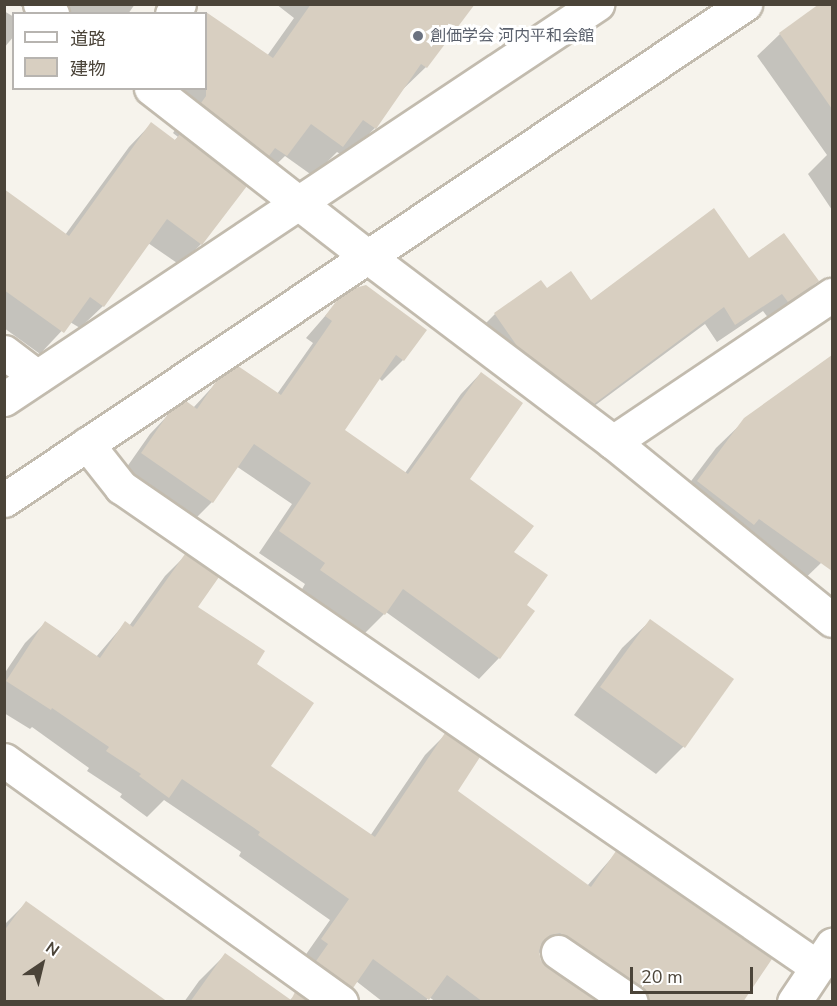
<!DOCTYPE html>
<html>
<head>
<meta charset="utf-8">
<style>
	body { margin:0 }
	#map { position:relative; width:837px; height:1006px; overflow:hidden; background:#f6f3ec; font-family:"Nunito Sans","Noto Sans JP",sans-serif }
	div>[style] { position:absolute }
	.shadow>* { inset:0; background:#0003 }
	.building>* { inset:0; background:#d8cfc1 }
	.roads { filter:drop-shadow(2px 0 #c2bbae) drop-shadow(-2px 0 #c2bbae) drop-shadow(0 2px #c2bbae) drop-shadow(0 -2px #c2bbae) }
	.minor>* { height:33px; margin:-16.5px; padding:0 16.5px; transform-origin:16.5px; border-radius:16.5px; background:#fff }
	.dots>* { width:16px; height:16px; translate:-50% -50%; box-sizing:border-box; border:3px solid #fff; border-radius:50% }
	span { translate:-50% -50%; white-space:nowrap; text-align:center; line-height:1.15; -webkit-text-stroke:6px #fff; paint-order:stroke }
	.worship-label { font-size:16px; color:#5b616d }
	.left { translate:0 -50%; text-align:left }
	.frame { position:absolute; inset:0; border:6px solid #4b4439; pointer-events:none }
	.legend { position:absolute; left:12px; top:12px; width:195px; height:78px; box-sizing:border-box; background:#fff; border:2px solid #b7b4b0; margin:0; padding:8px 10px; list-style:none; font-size:18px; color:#4b4439 }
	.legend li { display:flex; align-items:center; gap:12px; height:30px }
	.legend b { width:30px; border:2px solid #b7b4b0 }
	.north { position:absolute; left:12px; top:934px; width:60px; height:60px; -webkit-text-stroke:4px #fff; paint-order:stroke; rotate:35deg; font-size:16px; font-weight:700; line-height:24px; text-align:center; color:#4b4439 }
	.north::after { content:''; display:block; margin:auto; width:21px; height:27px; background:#4b4439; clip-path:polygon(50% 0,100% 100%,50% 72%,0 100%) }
	.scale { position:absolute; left:630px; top:967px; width:123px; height:27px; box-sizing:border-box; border:3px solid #4b4439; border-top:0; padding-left:8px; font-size:18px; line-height:21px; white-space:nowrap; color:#4b4439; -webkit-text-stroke:4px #fff; paint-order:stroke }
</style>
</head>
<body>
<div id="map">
	<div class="shadow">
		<i style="clip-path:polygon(18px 4px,135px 4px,128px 14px,30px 14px)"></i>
		<i style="clip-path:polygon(276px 4px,473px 4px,426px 67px,398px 94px,375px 128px,345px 157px,337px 152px,313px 176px,285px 156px,256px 184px,246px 177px,202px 243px,180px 265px,148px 243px,103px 306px,80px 328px,70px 322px,40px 354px,4px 328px,4px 191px,65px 235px,129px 147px,151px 124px,174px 141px,178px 137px,173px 133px,187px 111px,155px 88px,206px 88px,206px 17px,207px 15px,267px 56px,294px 18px)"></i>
		<i style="clip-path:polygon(825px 4px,832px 4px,832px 210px,808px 174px,827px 155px,757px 56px,780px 34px)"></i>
		<i style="clip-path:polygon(4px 11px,14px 17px,14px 36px,4px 48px)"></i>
		<i style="clip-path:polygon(748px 260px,817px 281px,799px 299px,769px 319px,763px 311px,717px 342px,705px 324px,574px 421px,477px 332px,495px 314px,541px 282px,546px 290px,590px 302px)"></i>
		<i style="clip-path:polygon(339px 300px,425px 331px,403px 360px,382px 381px,379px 378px,343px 431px,405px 473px,461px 394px,481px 373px,468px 479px,512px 552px,525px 605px,499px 658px,479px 679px,386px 612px,363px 635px,301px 591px,305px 584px,259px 553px,292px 504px,236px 466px,212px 502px,191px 523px,122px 474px,150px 434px,171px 412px,193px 408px,218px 381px,277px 394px,313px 343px,306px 338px)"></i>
		<i style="clip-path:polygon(832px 357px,832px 546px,821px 563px,793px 590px,670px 509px,716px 448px,745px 420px)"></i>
		<i style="clip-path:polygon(185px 556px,196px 607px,255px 664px,269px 766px,370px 836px,425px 755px,445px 735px,456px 791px,587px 886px,616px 853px,742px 1002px,611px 1002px,548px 956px,538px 953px,539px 960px,595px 1002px,436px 1002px,429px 997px,425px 1002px,383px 1002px,356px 981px,337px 1002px,302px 960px,330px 920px,239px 856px,241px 852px,164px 800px,147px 817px,120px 797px,122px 794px,87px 771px,89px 768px,32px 727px,30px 729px,4px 713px,4px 674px,25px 643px,45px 623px,96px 657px,125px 623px,129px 626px,165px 576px)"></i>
		<i style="clip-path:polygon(650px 621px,732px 680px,683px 747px,656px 774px,574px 715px,622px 648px)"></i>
		<i style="clip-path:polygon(26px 903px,4px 1002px,4px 925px)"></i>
		<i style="clip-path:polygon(225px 955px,289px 1001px,296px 994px,306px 1002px,184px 1002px,199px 981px)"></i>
	</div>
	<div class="building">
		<i style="clip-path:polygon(311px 4px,475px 4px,427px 68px,421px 64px,376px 129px,363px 120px,343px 147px,311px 124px,287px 156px,275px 148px,269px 156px,201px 103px,206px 96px,206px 12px,273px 58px)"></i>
		<i style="clip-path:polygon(819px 4px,832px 4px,832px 109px,779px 33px)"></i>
		<i style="clip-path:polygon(151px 122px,175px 140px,180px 134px,247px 186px,202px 245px,167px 219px,104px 307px,90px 297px,64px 333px,4px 290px,4px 189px,69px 236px)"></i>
		<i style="clip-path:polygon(714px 208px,749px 258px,784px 233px,819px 281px,788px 302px,782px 294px,735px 325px,724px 307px,594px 404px,517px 346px,494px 313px,541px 280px,547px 288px,571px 271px,591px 300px)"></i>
		<i style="clip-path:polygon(366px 285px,427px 330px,404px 361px,396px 355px,345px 430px,408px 474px,481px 372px,523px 403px,470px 479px,534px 526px,514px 552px,548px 575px,527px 605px,535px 611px,500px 659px,403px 589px,385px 615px,320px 570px,325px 563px,279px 531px,311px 483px,254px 444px,213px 503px,141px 453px,170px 411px,186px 401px,197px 409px,217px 380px,238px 366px,281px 395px,332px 321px,325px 316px,338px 299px,355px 288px)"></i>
		<i style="clip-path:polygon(832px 355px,832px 571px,759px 519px,754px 525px,697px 481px,744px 418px)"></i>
		<i style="clip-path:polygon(185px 554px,219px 577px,198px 607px,265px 651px,257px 664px,314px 703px,271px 766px,375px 837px,445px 733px,480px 757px,458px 791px,591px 887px,616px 851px,772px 959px,743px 1002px,649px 1002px,648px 993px,642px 987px,560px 933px,550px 935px,542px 942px,539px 951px,541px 961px,597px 1002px,483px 1002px,447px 975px,429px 1000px,373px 959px,353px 988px,316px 961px,328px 944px,321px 939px,349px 899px,258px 835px,260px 832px,182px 779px,169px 798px,139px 776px,141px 774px,106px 751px,109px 747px,52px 708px,51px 710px,6px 681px,45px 621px,100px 658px,125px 621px,133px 627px)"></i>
		<i style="clip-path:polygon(650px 619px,734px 679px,685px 748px,600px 687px)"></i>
		<i style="clip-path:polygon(26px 901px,168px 1002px,4px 1002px,4px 931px)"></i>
		<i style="clip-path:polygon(225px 953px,291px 1000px,295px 992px,308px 1002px,190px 1002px)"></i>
	</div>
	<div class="roads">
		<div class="minor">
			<i style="left:40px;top:4px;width:16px;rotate:40deg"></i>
			<i style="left:172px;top:14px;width:12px;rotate:-55deg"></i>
			<i style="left:151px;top:88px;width:274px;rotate:37.9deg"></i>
			<i style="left:367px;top:256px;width:308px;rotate:37.1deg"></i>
			<i style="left:613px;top:442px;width:282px;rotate:39.1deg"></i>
			<i style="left:4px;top:352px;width:41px;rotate:37.1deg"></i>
			<i style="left:4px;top:399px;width:713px;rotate:-33.67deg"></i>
			<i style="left:613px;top:442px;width:264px;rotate:-33.9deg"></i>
			<i style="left:87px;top:444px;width:55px;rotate:51.7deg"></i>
			<i style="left:121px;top:487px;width:845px;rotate:34.59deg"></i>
			<i style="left:4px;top:500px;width:892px;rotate:-33.8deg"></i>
			<i style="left:4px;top:760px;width:415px;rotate:35.7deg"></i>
			<i style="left:558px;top:952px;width:88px;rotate:34.4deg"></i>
			<i style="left:794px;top:1002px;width:69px;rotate:-56.3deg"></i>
		</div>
	</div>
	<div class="dots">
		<i style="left:418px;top:36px;background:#6b7280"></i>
	</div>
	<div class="worship-label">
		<span class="left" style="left:430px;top:36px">創価学会 河内平和会館</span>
	</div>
	<div class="frame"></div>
	<ul class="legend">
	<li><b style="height:8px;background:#fff"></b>道路</li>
	<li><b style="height:16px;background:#d8cfc1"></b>建物</li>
	</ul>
	<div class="north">N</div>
	<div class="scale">20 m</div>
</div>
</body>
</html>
